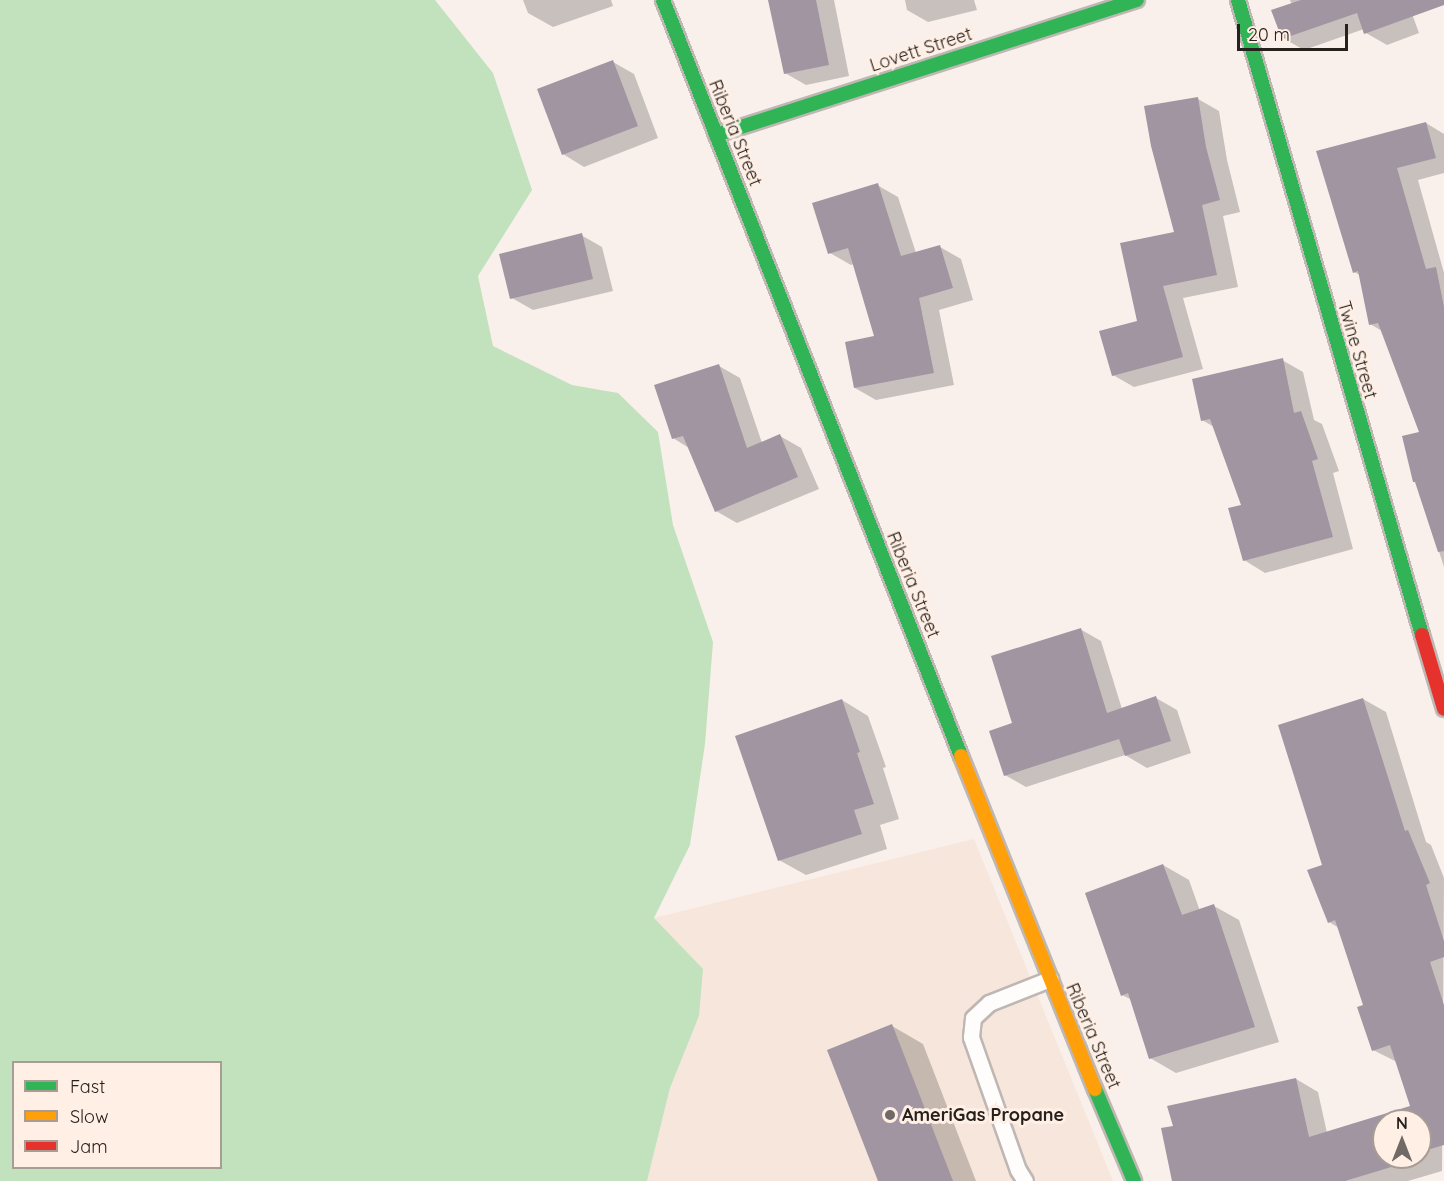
<!DOCTYPE html>
<html>
<head>
<meta charset="utf-8">
<style>
	body { margin:0 }
	#map { position:relative; width:1444px; height:1181px; overflow:hidden; background:#f9f0eb; font-family:Quicksand,sans-serif }
	div>[style] { position:absolute }
	.built>* { inset:0; background:#f7e6db }
	.green>* { inset:0; background:#c1e2bd }
	.shadow>* { inset:0; background:#0003 }
	.building>* { inset:0; background:#a095a1 }
	.roads { filter:drop-shadow(2px 0 #beb7b3) drop-shadow(-2px 0 #beb7b3) drop-shadow(0 2px #beb7b3) drop-shadow(0 -2px #beb7b3) }
	.lane>* { height:15px; margin:-7.5px; padding:0 7.5px; transform-origin:7.5px; border-radius:7.5px; background:#fefdfc }
	.fast>* { height:14px; margin:-7px; padding:0 7px; transform-origin:7px; border-radius:7px; background:#30b455 }
	.slow>* { height:14px; margin:-7px; padding:0 7px; transform-origin:7px; border-radius:7px; background:#ff9f0a }
	.jam>* { height:14px; margin:-7px; padding:0 7px; transform-origin:7px; border-radius:7px; background:#e5322d }
	.dots>* { width:16px; height:16px; translate:-50% -50%; box-sizing:border-box; border:3px solid #ffefe5; border-radius:50% }
	span { translate:-50% -50%; white-space:nowrap; text-align:center; line-height:1.15; -webkit-text-stroke:6px #ffefe5; paint-order:stroke }
	.street-label { font-size:18px; color:#26211d }
	.poi-label { font-size:18px; color:#26211d; font-weight:700 }
	.left { translate:0 -50%; text-align:left }
	.legend { position:absolute; left:12px; top:1061px; width:210px; height:108px; box-sizing:border-box; background:#ffefe5; border:2px solid #a89d95; margin:0; padding:8px 10px; list-style:none; font-size:18px; color:#26211d }
	.legend li { display:flex; align-items:center; gap:12px; height:30px }
	.legend b { width:30px; border:2px solid #a89d95 }
	.north { position:absolute; left:1372px; top:1109px; width:60px; height:60px; box-sizing:border-box; background:#ffefe5; border:2px solid #a89d95; border-radius:50%; rotate:0deg; font-size:16px; font-weight:700; line-height:24px; text-align:center; color:#26211d }
	.north::after { content:''; display:block; margin:auto; width:21px; height:27px; background:#706965; clip-path:polygon(50% 0,100% 100%,50% 72%,0 100%) }
	.scale { position:absolute; left:1237px; top:24px; width:111px; height:27px; box-sizing:border-box; border:3px solid #26211d; border-top:0; padding-left:8px; font-size:18px; line-height:21px; white-space:nowrap; color:#26211d; -webkit-text-stroke:4px #ffefe5; paint-order:stroke }
</style>
</head>
<body>
<div id="map">
	<div class="built">
		<i style="clip-path:polygon(974px 839px,1113px 1181px,647px 1181px,670px 1088px,699px 1016px,654px 918px)"></i>
	</div>
	<div class="green">
		<i style="clip-path:polygon(evenodd,0 0,435px 0,493px 73px,532px 190px,478px 276px,493px 346px,572px 385px,618px 393px,658px 432px,673px 525px,713px 642px,705px 744px,690px 845px,654px 918px,703px 969px,699px 1016px,670px 1088px,647px 1181px,0 1181px,0 0,220px 1062px,220px 1168px,14px 1168px,14px 1062px,220px 1062px)"></i>
	</div>
	<div class="shadow">
		<i style="clip-path:polygon(523px 0,611px 0,613px 6px,553px 27px,528px 13px)"></i>
		<i style="clip-path:polygon(770px 0,834px 0,849px 76px,806px 85px,785px 73px)"></i>
		<i style="clip-path:polygon(905px 0,974px 0,977px 10px,928px 22px,907px 10px)"></i>
		<i style="clip-path:polygon(1290px 0,1407px 0,1419px 33px,1387px 45px,1366px 33px,1364px 29px,1304px 50px,1283px 38px,1292px 5px)"></i>
		<i style="clip-path:polygon(613px 62px,634px 74px,658px 138px,584px 167px,563px 154px)"></i>
		<i style="clip-path:polygon(1198px 99px,1219px 111px,1227px 160px,1240px 212px,1223px 216px,1238px 287px,1183px 298px,1203px 369px,1134px 387px,1113px 375px,1139px 322px,1176px 233px)"></i>
		<i style="clip-path:polygon(1426px 123px,1444px 134px,1444px 173px,1418px 180px,1444px 273px,1444px 567px,1417px 483px,1414px 481px,1421px 433px,1382px 331px,1370px 324px,1360px 275px,1354px 272px,1318px 152px)"></i>
		<i style="clip-path:polygon(877px 185px,898px 197px,916px 253px,940px 247px,961px 259px,973px 300px,939px 310px,954px 385px,876px 400px,855px 388px,876px 337px,854px 264px,851px 265px,830px 253px)"></i>
		<i style="clip-path:polygon(581px 235px,602px 247px,613px 291px,533px 310px,512px 298px)"></i>
		<i style="clip-path:polygon(1282px 360px,1303px 372px,1314px 420px,1322px 424px,1339px 471px,1333px 473px,1353px 549px,1265px 573px,1244px 560px,1243px 506px,1214px 427px,1202px 420px)"></i>
		<i style="clip-path:polygon(719px 366px,740px 378px,762px 443px,780px 436px,801px 448px,819px 489px,737px 523px,716px 511px,689px 448px,673px 438px)"></i>
		<i style="clip-path:polygon(1080px 629px,1101px 641px,1122px 709px,1156px 698px,1177px 710px,1191px 753px,1147px 768px,1125px 755px,1026px 787px,1005px 775px,1014px 724px)"></i>
		<i style="clip-path:polygon(evenodd,1363px 699px,1386px 712px,1426px 842px,1431px 845px,1444px 878px,1442px 1171px,1408px 1181px,1173px 1181px,1175px 1127px,1296px 1079px,1318px 1092px,1327px 1133px,1412px 1107px,1397px 1062px,1373px 1050px,1365px 1006px,1339px 928px,1329px 922px,1324px 865px,1363px 699px,1384px 1121px,1420px 1121px,1420px 1157px,1384px 1157px,1384px 1121px)"></i>
		<i style="clip-path:polygon(842px 700px,868px 716px,886px 767px,883px 768px,899px 819px,880px 825px,887px 849px,806px 875px,779px 860px)"></i>
		<i style="clip-path:polygon(1163px 865px,1189px 880px,1200px 911px,1214px 906px,1239px 920px,1279px 1042px,1176px 1073px,1150px 1058px,1132px 1000px,1122px 995px)"></i>
		<i style="clip-path:polygon(892px 1026px,923px 1044px,976px 1181px,880px 1181px)"></i>
	</div>
	<div class="building">
		<i style="clip-path:polygon(768px 0,816px 0,829px 65px,784px 74px)"></i>
		<i style="clip-path:polygon(1301px 0,1444px 0,1444px 5px,1364px 34px,1357px 13px,1282px 39px,1271px 10px)"></i>
		<i style="clip-path:polygon(613px 60px,638px 126px,562px 155px,537px 89px)"></i>
		<i style="clip-path:polygon(1198px 97px,1206px 147px,1220px 200px,1202px 205px,1217px 275px,1163px 286px,1183px 357px,1112px 376px,1099px 331px,1137px 321px,1120px 243px,1174px 232px,1151px 146px,1144px 106px)"></i>
		<i style="clip-path:polygon(1426px 122px,1436px 158px,1397px 168px,1426px 269px,1436px 267px,1444px 307px,1444px 551px,1438px 552px,1415px 482px,1413px 482px,1402px 436px,1419px 432px,1378px 323px,1369px 325px,1358px 271px,1353px 273px,1316px 151px)"></i>
		<i style="clip-path:polygon(878px 183px,901px 256px,940px 245px,953px 288px,919px 298px,934px 373px,854px 388px,845px 342px,874px 336px,848px 248px,828px 254px,812px 203px)"></i>
		<i style="clip-path:polygon(582px 233px,593px 279px,510px 299px,499px 254px)"></i>
		<i style="clip-path:polygon(1283px 358px,1294px 413px,1301px 411px,1318px 459px,1312px 461px,1333px 537px,1243px 561px,1228px 508px,1241px 505px,1210px 419px,1201px 421px,1192px 379px)"></i>
		<i style="clip-path:polygon(719px 364px,747px 448px,780px 434px,798px 477px,715px 512px,683px 436px,672px 439px,654px 385px)"></i>
		<i style="clip-path:polygon(1081px 628px,1107px 713px,1156px 696px,1171px 741px,1125px 756px,1119px 739px,1004px 776px,989px 731px,1012px 723px,991px 656px)"></i>
		<i style="clip-path:polygon(1363px 698px,1405px 831px,1408px 830px,1430px 883px,1426px 885px,1444px 941px,1444px 957px,1430px 962px,1444px 1005px,1444px 1145px,1420px 1152px,1420px 1121px,1384px 1121px,1384px 1157px,1421px 1158px,1345px 1181px,1172px 1181px,1161px 1128px,1173px 1126px,1167px 1106px,1296px 1078px,1309px 1137px,1410px 1106px,1390px 1045px,1372px 1051px,1357px 1007px,1363px 1005px,1335px 920px,1328px 923px,1307px 870px,1322px 865px,1278px 725px)"></i>
		<i style="clip-path:polygon(842px 699px,860px 752px,857px 753px,874px 804px,854px 810px,862px 834px,778px 861px,735px 736px)"></i>
		<i style="clip-path:polygon(1163px 864px,1182px 915px,1214px 904px,1255px 1027px,1149px 1059px,1128px 993px,1121px 996px,1085px 893px)"></i>
		<i style="clip-path:polygon(892px 1024px,953px 1181px,878px 1181px,827px 1050px)"></i>
	</div>
	<div class="roads">
		<div class="lane">
			<i style="left:1025px;top:1181px;width:13px;rotate:-122deg"></i>
			<i style="left:1018px;top:1170px;width:141px;rotate:-109.5deg"></i>
			<i style="left:971px;top:1037px;width:19px;rotate:-84deg"></i>
			<i style="left:973px;top:1018px;width:22px;rotate:-43deg"></i>
			<i style="left:989px;top:1003px;width:66px;rotate:-21.5deg"></i>
		</div>
		<div class="fast">
			<i style="left:663px;top:0;width:813px;rotate:68.49deg"></i>
			<i style="left:1238px;top:0;width:661px;rotate:73.84deg"></i>
			<i style="left:716px;top:135px;width:442px;rotate:-17.8deg"></i>
			<i style="left:1095px;top:1089px;width:100px;rotate:67deg"></i>
		</div>
		<div class="slow">
			<i style="left:961px;top:756px;width:359px;rotate:68.1deg"></i>
		</div>
		<div class="jam">
			<i style="left:1422px;top:635px;width:77px;rotate:73.4deg"></i>
		</div>
	</div>
	<div class="dots">
		<i style="left:890px;top:1115px;background:#706965"></i>
	</div>
	<div class="street-label">
		<span style="left:921px;top:50px;rotate:-18deg">Lovett Street</span>
		<span style="left:735px;top:133px;rotate:68deg">Riberia Street</span>
		<span style="left:1357px;top:350px;rotate:74deg">Twine Street</span>
		<span style="left:913px;top:585px;rotate:68deg">Riberia Street</span>
		<span style="left:1093px;top:1036px;rotate:67deg">Riberia Street</span>
	</div>
	<div class="poi-label">
		<span class="left" style="left:902px;top:1115px">AmeriGas Propane</span>
	</div>
	<ul class="legend">
	<li><b style="height:8px;background:#30b455"></b>Fast</li>
	<li><b style="height:8px;background:#ff9f0a"></b>Slow</li>
	<li><b style="height:8px;background:#e5322d"></b>Jam</li>
	</ul>
	<div class="north">N</div>
	<div class="scale">20 m</div>
</div>
</body>
</html>
